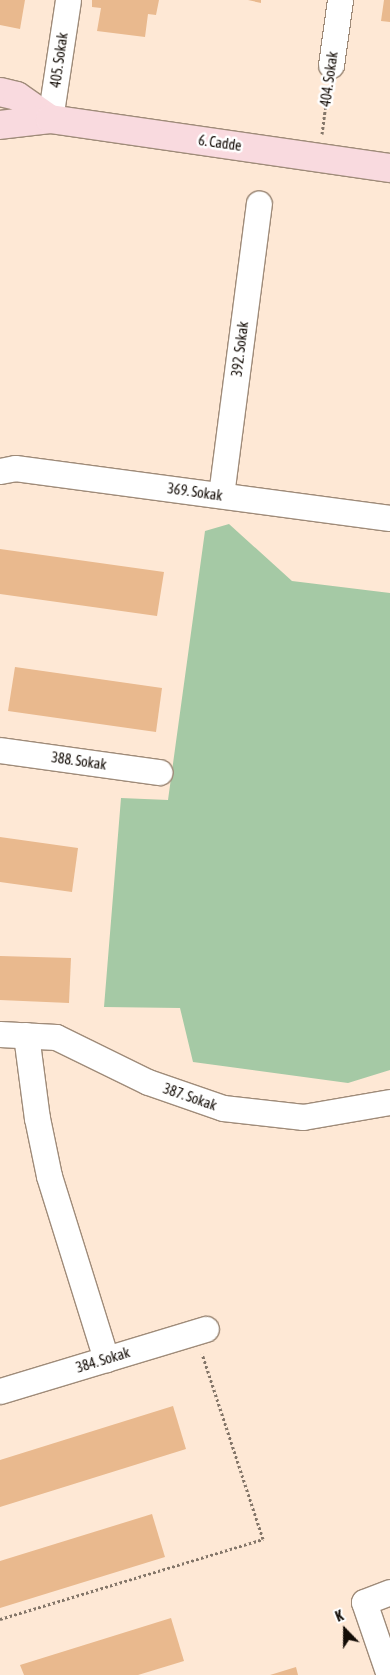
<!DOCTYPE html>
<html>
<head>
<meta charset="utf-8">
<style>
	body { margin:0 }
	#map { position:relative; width:390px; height:1675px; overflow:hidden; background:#fee8d5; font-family:"Asap Condensed",sans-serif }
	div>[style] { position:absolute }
	.green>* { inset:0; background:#a5c9a5 }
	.building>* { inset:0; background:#e9b98e }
	.path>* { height:3px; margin-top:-1.5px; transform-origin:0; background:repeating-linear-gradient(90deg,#847669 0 2.5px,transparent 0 5px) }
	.roads { filter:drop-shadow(1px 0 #9f8b79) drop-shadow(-1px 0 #9f8b79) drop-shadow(0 1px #9f8b79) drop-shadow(0 -1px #9f8b79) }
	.minor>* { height:25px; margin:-12.5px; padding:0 12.5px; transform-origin:12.5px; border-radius:12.5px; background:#fff }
	.major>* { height:28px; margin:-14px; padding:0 14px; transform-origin:14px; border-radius:14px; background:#f9dadf }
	span { translate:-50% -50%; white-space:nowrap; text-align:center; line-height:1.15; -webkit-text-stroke:5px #fff; paint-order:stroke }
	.street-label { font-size:14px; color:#130c06 }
	.north { position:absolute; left:320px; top:1605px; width:50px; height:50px; -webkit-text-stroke:4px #fff; paint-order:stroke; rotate:338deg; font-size:14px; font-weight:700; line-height:20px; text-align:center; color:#130c06 }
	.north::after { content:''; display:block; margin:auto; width:18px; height:22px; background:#130c06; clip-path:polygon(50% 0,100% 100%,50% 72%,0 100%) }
</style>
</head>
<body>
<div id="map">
	<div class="green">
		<i style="clip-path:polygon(229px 524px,292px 581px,390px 593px,390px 1070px,348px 1083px,193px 1062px,180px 1008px,104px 1007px,121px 798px,168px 800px,205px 531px)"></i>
	</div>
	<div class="building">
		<i style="clip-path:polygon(0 0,25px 0,20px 29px,0 25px)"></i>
		<i style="clip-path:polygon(92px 0,159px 0,156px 15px,148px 14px,145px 37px,97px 31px,101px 8px,92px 7px)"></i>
		<i style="clip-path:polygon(248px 0,261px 0,261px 3px)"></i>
		<i style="clip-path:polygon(384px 0,390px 0,390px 22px,381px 21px)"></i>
		<i style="clip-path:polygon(0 549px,164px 572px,157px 616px,0 594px)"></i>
		<i style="clip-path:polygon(15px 667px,162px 688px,156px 732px,8px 711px)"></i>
		<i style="clip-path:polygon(0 837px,78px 848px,72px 892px,0 882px)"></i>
		<i style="clip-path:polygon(0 956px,71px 958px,69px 1003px,0 1000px)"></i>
		<i style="clip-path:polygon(173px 1406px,186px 1449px,0 1507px,0 1460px)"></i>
		<i style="clip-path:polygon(152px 1514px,165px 1557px,0 1608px,0 1561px)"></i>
		<i style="clip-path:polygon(171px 1618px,184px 1661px,138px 1675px,24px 1675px,20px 1665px)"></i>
		<i style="clip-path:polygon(296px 1667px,298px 1675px,270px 1675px)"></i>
	</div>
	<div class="path">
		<i style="left:322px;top:134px;width:46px;rotate:-82.6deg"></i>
		<i style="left:0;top:1619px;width:275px;rotate:-16.9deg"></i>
		<i style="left:263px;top:1539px;width:195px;rotate:-108.2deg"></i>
	</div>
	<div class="roads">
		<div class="minor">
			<i style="left:331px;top:65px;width:66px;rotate:-82.1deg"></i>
			<i style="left:50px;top:119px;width:120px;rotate:-81.4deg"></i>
			<i style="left:0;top:471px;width:15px;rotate:-11deg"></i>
			<i style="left:15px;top:468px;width:378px;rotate:7.6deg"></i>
			<i style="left:221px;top:495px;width:294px;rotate:-82.6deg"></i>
			<i style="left:0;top:750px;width:161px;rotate:7.9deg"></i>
			<i style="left:0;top:1034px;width:56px;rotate:3.1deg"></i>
			<i style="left:56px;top:1037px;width:102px;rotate:26.1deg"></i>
			<i style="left:148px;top:1082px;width:79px;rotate:19.1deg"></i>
			<i style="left:223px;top:1108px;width:81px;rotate:6.4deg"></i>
			<i style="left:303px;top:1117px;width:88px;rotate:-9.8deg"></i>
			<i style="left:26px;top:1035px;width:84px;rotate:82.5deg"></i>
			<i style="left:37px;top:1118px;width:59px;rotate:78.3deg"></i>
			<i style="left:49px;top:1176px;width:192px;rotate:72.7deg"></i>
			<i style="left:0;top:1391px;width:215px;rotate:-16.8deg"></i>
			<i style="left:389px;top:1675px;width:77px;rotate:-108.9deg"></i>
			<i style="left:364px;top:1602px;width:28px;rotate:-21deg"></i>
		</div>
		<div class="major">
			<i style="left:0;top:92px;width:17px;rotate:13deg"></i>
			<i style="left:17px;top:96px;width:40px;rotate:34.9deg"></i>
			<i style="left:50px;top:119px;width:50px;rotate:173.2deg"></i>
			<i style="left:50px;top:119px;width:344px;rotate:8.2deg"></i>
		</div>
	</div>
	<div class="street-label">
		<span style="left:59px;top:60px;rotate:-82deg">405. Sokak</span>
		<span style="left:329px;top:79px;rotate:-82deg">404. Sokak</span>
		<span style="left:220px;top:143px;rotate:8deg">6. Cadde</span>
		<span style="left:240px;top:349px;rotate:-83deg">392. Sokak</span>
		<span style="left:195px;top:492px;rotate:8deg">369. Sokak</span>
		<span style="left:79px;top:761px;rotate:8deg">388. Sokak</span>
		<span style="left:190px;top:1097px;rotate:19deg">387. Sokak</span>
		<span style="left:103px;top:1360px;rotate:-17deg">384. Sokak</span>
	</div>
	<div class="north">K</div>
</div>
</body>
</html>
